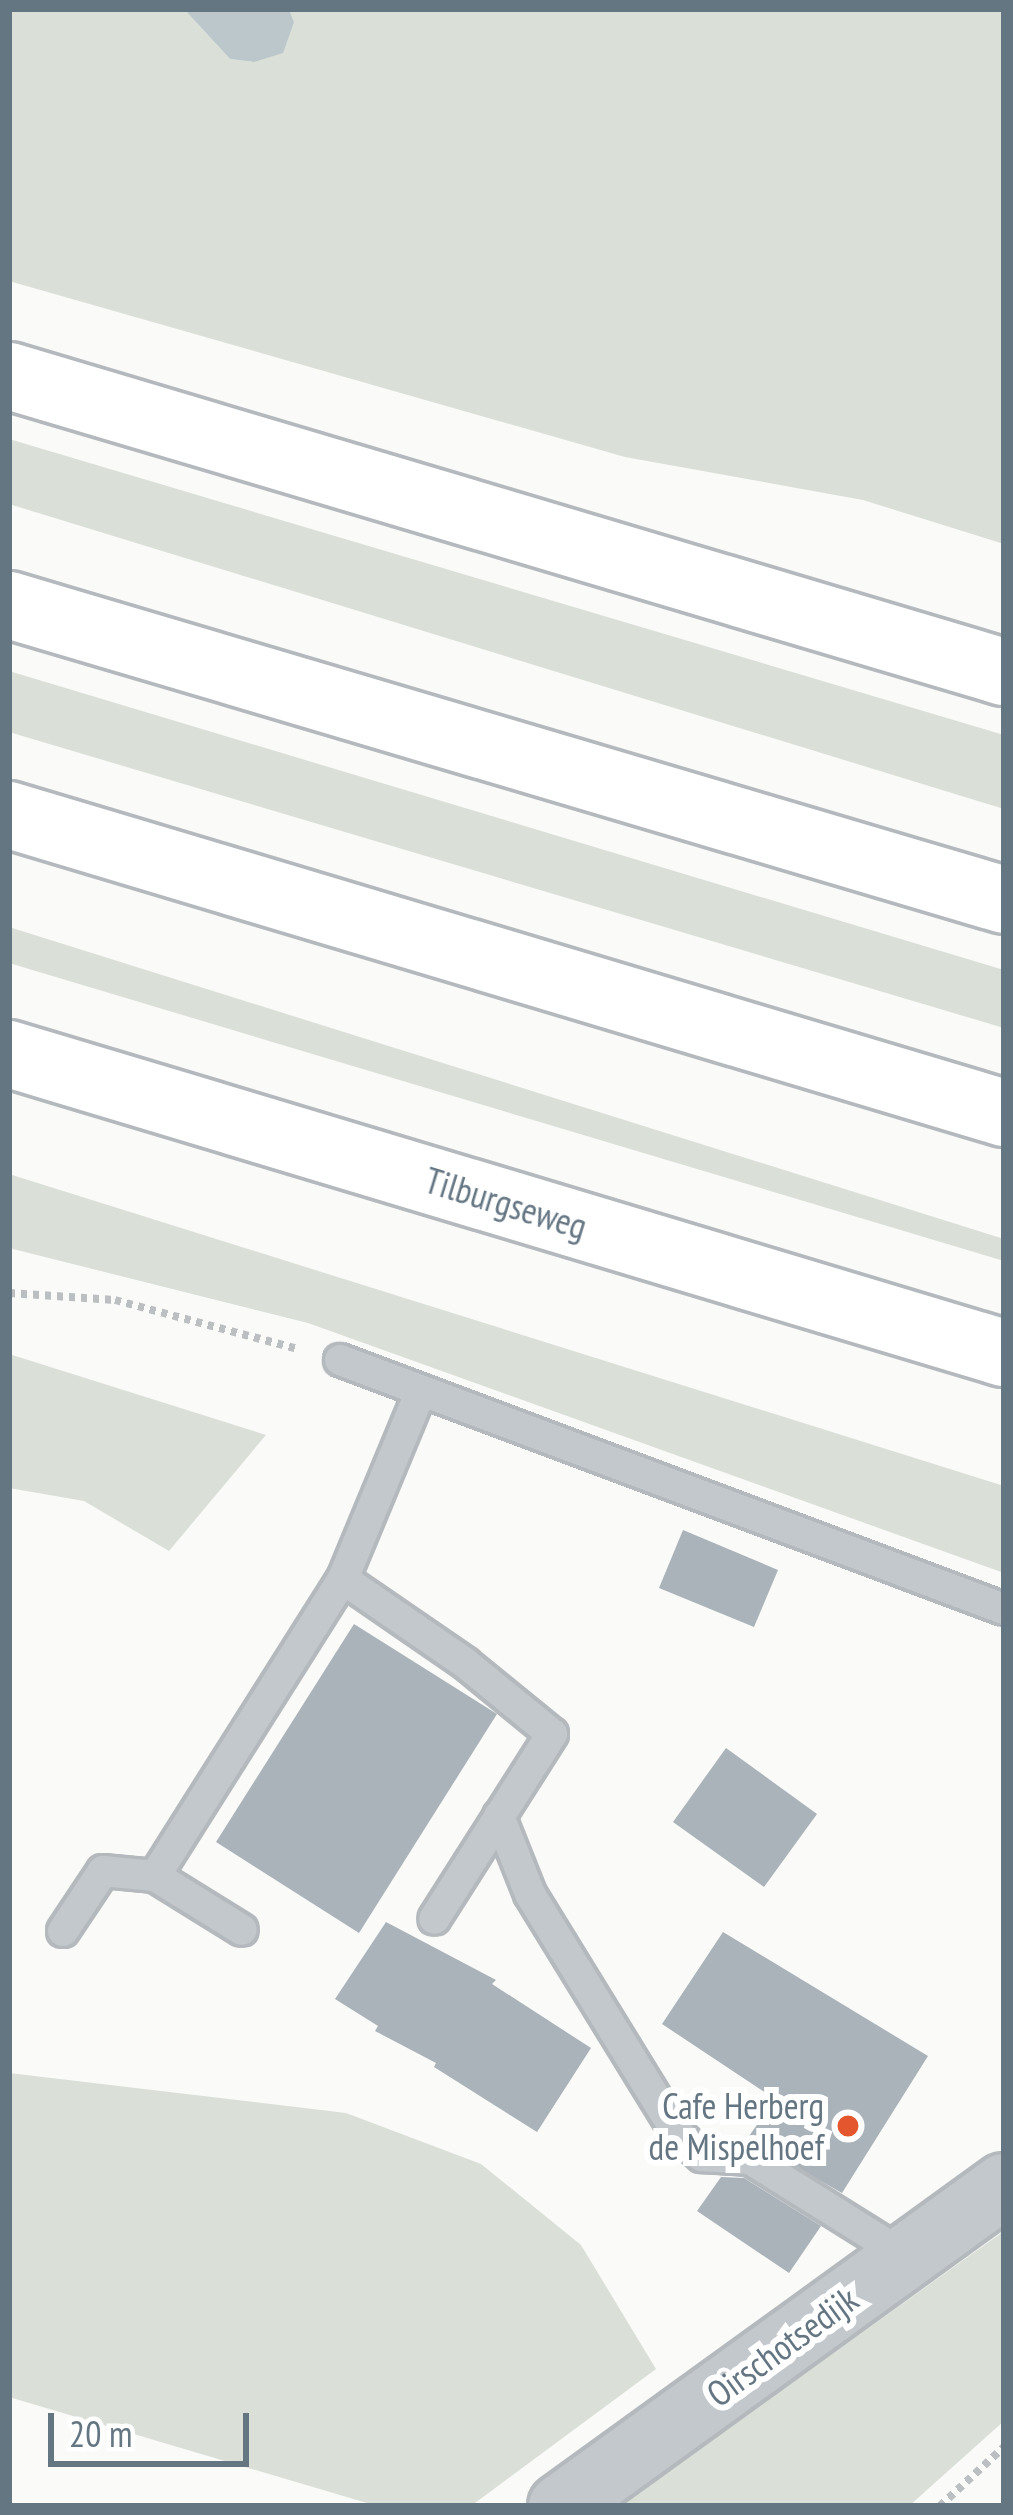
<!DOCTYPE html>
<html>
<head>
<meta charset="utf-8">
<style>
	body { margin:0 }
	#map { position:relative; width:1013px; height:2515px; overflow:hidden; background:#fafaf8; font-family:"PT Sans Narrow",sans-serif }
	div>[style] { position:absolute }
	.green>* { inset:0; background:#dadfd7 }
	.water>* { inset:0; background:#bbc7cb }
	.building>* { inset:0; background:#aab3b9 }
	.path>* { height:8px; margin-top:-4px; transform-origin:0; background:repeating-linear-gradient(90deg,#bbbfc2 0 6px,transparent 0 12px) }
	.roads { filter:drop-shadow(3px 0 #b4b9bd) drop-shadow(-3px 0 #b4b9bd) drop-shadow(0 3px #b4b9bd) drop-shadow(0 -3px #b4b9bd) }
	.lane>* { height:30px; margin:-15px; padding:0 15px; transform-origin:15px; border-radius:15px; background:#c3c8cc }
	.street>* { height:63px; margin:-31.5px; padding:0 31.5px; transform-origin:31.5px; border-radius:31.5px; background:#c3c8cc }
	.highway>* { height:66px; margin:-33px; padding:0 33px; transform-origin:33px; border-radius:33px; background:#fff }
	.dots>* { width:33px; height:33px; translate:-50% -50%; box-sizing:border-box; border:6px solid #fff; border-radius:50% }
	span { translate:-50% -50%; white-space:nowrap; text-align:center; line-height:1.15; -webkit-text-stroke:12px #fff; paint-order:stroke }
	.street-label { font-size:36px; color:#657683 }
	.poi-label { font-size:36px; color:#657683 }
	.right { translate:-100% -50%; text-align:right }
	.frame { position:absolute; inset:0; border:12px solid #657683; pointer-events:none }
	.scale { position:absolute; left:48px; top:2413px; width:201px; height:54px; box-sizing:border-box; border:6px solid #657683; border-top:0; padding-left:15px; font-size:36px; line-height:42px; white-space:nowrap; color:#657683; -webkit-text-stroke:9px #fff; paint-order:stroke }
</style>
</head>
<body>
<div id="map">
	<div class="green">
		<i style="clip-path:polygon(9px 9px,184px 9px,230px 59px,254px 62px,294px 22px,289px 9px,1004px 9px,1004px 544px,863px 500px,625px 457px,9px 281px)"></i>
		<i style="clip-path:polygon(9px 439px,1004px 735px,1004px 809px,9px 504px)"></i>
		<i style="clip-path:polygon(9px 671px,1004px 970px,1004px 1028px,9px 732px)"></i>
		<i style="clip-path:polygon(9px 927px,1004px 1239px,1004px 1261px,9px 963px)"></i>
		<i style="clip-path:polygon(9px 1174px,1004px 1486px,1004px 1573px,308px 1323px,9px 1248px)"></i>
		<i style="clip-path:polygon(9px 1354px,266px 1435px,169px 1551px,84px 1501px,9px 1488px)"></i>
		<i style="clip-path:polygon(9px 2073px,346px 2113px,481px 2164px,581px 2245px,656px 2369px,471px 2506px,377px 2506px,9px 2397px)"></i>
		<i style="clip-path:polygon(1004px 2231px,1004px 2421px,909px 2506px,620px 2506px)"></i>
	</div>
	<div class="water">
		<i style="clip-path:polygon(184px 9px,289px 9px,294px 22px,283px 53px,254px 62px,230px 59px)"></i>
	</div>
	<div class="building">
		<i style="clip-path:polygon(683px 1530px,778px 1570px,754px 1627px,659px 1588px)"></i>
		<i style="clip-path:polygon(354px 1624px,497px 1714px,359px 1933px,216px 1842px)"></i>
		<i style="clip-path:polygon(726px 1748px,817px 1814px,764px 1887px,673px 1822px)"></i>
		<i style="clip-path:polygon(386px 1922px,496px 1980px,492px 1984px,591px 2048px,537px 2132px,434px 2067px,436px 2063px,375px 2031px,378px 2026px,335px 1999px)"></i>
		<i style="clip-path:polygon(723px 1932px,928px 2056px,842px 2193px,747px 2139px,775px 2099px,662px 2024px)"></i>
		<i style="clip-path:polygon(721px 2177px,744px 2178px,821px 2226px,789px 2273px,697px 2211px)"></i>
	</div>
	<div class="path">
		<i style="left:9px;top:1293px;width:106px;rotate:3.8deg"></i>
		<i style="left:115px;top:1300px;width:189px;rotate:15deg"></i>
		<i style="left:940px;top:2506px;width:87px;rotate:-42.7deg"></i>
	</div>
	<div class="roads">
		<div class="lane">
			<i style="left:340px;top:1360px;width:709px;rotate:20.56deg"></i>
			<i style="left:343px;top:1579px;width:148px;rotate:34.5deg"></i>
			<i style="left:465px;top:1663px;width:112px;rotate:39.2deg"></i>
			<i style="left:552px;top:1734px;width:219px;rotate:122.5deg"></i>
			<i style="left:499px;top:1816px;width:84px;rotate:68.3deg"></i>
			<i style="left:530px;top:1894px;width:281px;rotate:58.4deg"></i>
			<i style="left:677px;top:2133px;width:34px;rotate:43deg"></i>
			<i style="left:702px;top:2156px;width:48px;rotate:3.6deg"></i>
			<i style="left:750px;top:2159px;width:183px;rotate:32deg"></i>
			<i style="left:155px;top:1876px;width:102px;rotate:31.8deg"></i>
			<i style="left:63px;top:1931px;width:72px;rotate:-56.3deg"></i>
			<i style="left:103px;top:1871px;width:52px;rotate:5.5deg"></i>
			<i style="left:155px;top:1876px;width:352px;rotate:-57.7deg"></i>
			<i style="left:343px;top:1579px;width:204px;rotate:-67.5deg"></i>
		</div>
		<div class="street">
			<i style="left:560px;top:2506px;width:548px;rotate:-35.87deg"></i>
		</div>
		<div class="highway">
			<i style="left:9px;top:376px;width:1038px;rotate:16.57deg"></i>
			<i style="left:9px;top:605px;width:1038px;rotate:16.51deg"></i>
			<i style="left:9px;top:815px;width:1039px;rotate:16.67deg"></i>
			<i style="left:9px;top:1054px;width:1039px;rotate:16.73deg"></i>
		</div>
	</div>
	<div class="dots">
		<i style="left:848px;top:2126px;background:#e4572e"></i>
	</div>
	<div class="street-label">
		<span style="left:506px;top:1203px;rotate:17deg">Tilburgseweg</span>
		<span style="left:782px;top:2346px;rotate:-36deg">Oirschotsedijk</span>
	</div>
	<div class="poi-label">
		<span class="right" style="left:824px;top:2126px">Cafe Herberg<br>de Mispelhoef</span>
	</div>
	<div class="frame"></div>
	<div class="scale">20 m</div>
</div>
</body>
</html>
